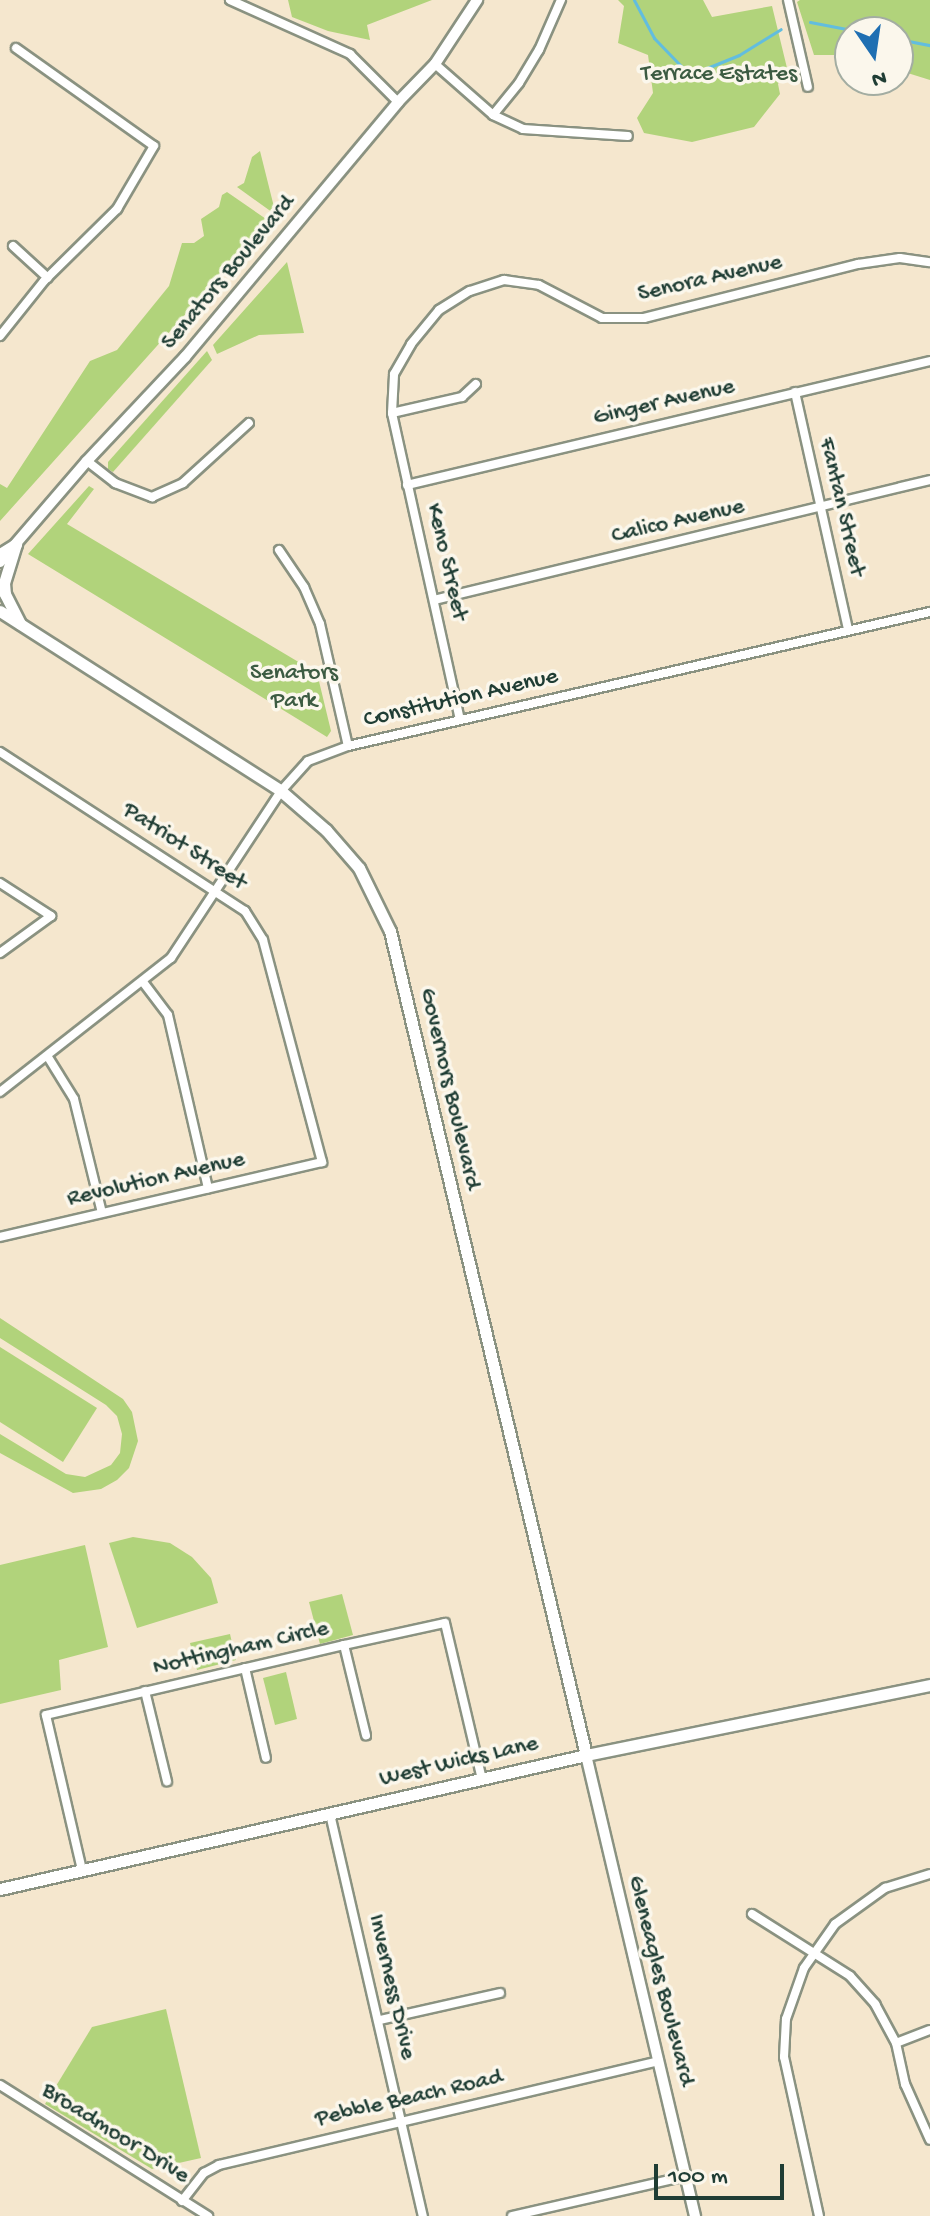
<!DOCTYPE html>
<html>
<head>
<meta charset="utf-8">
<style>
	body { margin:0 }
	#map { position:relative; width:930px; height:2216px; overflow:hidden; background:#f5e7ce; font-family:"Gochi Hand",sans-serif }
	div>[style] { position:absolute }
	.green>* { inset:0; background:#b1d37b }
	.stream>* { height:3px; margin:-1.5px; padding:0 1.5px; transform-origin:1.5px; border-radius:1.5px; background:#62bddf }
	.roads { filter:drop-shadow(2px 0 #8a9281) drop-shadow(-2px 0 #8a9281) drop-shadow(0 2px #8a9281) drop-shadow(0 -2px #8a9281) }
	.minor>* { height:8px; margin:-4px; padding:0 4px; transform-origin:4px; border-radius:4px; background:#fff }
	.tertiary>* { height:10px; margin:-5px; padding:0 5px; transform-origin:5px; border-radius:5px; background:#fff }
	.secondary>* { height:11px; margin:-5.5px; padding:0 5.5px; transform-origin:5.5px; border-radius:5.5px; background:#fff }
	span { translate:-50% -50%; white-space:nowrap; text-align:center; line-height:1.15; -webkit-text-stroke:7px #fbf7ec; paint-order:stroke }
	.park-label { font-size:24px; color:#3c5b42 }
	.street-label { font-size:24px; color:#1f3d34 }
	.north { position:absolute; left:834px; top:16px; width:80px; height:80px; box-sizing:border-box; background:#fbf7ec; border:2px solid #a3ada2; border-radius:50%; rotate:167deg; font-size:22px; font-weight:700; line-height:32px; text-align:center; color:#1f3d34 }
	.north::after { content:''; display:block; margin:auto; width:28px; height:36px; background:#1f6fb2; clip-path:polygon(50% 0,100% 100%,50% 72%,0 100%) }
	.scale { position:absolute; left:654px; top:2164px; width:130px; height:36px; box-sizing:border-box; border:4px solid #1f3d34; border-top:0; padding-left:10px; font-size:24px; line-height:28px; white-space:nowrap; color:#1f3d34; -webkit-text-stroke:6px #fbf7ec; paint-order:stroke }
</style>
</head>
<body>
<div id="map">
	<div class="green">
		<i style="clip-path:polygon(288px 0,432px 0,367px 25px,370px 40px,328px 31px,292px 17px)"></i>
		<i style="clip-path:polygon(618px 0,703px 0,712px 17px,772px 6px,787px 68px,778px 84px,780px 94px,754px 127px,692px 142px,644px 133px,637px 118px,653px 93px,648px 55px,618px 43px,624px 6px)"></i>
		<i style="clip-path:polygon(800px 0,930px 0,930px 80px,898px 70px,898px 32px,850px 32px,850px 55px,814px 55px,797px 2px)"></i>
		<i style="clip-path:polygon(260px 151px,276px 215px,237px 187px,244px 183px,252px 157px)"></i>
		<i style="clip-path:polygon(227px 192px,269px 221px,0 521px,0 484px,7px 488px,90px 361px,117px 350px,169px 286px,182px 243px,194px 243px,204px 236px,201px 219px,219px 207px,222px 195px)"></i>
		<i style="clip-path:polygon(287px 262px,304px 333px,259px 335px,217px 354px,213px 345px)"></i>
		<i style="clip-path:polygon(207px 351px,212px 360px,113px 472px,108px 469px,108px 462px)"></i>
		<i style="clip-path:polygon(89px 486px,94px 489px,67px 524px,317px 673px,331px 731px,327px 737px,28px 554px)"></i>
		<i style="clip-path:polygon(0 1318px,123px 1399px,132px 1412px,138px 1441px,129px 1468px,117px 1480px,101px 1489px,73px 1493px,0 1453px,0 1434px,66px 1474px,85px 1477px,111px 1465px,120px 1453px,122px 1434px,117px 1416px,106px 1405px,0 1338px)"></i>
		<i style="clip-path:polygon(0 1347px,97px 1408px,63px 1462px,0 1422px)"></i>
		<i style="clip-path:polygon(133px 1537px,170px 1543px,192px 1557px,211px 1578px,218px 1603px,137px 1628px,109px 1543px)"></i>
		<i style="clip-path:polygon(85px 1545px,108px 1647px,59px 1660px,61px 1690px,0 1704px,0 1565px)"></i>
		<i style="clip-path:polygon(342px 1594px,353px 1635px,320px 1644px,309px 1602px)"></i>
		<i style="clip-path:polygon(230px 1634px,236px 1660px,197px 1670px,190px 1643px)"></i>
		<i style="clip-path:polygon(286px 1672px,297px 1719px,275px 1725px,263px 1678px)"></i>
		<i style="clip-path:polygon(166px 2009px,201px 2158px,152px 2169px,45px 2104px,92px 2027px)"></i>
	</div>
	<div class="stream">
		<i style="left:634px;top:0;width:43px;rotate:62.2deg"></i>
		<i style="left:654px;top:38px;width:42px;rotate:46deg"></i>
		<i style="left:683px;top:68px;width:19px;rotate:6deg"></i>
		<i style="left:702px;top:70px;width:40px;rotate:-22deg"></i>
		<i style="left:739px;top:55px;width:49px;rotate:-31.8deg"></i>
		<i style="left:810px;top:22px;width:53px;rotate:10.9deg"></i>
		<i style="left:898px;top:39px;width:33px;rotate:11deg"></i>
	</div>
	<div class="roads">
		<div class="minor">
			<i style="left:230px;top:0;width:132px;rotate:24.2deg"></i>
			<i style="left:350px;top:54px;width:68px;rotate:45deg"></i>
			<i style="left:788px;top:0;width:89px;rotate:77.1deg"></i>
			<i style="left:16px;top:48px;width:169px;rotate:35.4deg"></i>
			<i style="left:435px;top:64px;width:77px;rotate:41.3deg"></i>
			<i style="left:493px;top:115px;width:33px;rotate:25deg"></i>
			<i style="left:523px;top:129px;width:105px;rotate:3.8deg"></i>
			<i style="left:493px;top:115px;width:41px;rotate:-50.9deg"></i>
			<i style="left:519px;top:83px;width:39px;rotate:-59deg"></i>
			<i style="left:539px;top:50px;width:55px;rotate:-66.3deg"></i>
			<i style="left:13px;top:246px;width:47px;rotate:42.4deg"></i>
			<i style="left:0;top:336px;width:70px;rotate:-51.3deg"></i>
			<i style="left:44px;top:281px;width:103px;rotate:-44.6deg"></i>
			<i style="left:117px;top:209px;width:73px;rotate:-59.6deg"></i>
			<i style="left:795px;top:392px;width:243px;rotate:77.4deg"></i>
			<i style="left:392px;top:413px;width:72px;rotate:-12.9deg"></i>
			<i style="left:462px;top:397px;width:19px;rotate:-43deg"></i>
			<i style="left:87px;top:461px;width:36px;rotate:38deg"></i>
			<i style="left:115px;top:483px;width:40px;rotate:21deg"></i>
			<i style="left:152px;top:497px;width:34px;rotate:-24deg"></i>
			<i style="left:183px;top:483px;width:89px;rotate:-42.3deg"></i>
			<i style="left:407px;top:485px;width:537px;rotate:-13.34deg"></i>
			<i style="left:279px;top:550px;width:45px;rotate:56deg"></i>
			<i style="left:304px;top:587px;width:40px;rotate:66.6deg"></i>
			<i style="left:320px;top:624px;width:125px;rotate:77.1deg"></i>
			<i style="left:434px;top:600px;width:510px;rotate:-13.6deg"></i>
			<i style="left:460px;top:720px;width:314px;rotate:-102.5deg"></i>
			<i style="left:392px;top:413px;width:39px;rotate:-87deg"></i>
			<i style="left:394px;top:374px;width:34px;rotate:-60deg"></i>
			<i style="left:411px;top:344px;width:44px;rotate:-50.5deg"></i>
			<i style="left:439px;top:310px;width:36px;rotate:-32deg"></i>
			<i style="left:470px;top:291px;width:36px;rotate:-18deg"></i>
			<i style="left:504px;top:280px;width:35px;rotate:8deg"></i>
			<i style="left:539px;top:285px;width:71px;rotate:27.6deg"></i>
			<i style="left:602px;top:318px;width:42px"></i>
			<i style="left:644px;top:318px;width:221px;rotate:-14.2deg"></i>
			<i style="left:858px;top:264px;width:42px;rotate:-8.1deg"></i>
			<i style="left:900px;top:258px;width:30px;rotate:8deg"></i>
			<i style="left:0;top:752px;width:292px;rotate:33deg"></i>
			<i style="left:245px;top:911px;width:34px;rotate:58deg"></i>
			<i style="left:263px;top:940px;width:230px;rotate:75.1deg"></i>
			<i style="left:322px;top:1162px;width:331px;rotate:166.9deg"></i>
			<i style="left:0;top:883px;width:61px;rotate:32.9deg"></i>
			<i style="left:51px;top:916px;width:63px;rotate:144deg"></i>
			<i style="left:143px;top:982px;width:41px;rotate:52.9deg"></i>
			<i style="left:168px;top:1015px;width:178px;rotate:77deg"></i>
			<i style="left:48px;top:1057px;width:49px;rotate:58.2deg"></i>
			<i style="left:74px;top:1099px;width:117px;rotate:76.2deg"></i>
			<i style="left:0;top:1092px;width:217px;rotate:-38.1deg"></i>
			<i style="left:171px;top:958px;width:200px;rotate:-56.6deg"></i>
			<i style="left:281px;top:791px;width:40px;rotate:-48deg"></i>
			<i style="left:308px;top:761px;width:43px;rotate:-20.6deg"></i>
			<i style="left:348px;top:746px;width:597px;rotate:-12.97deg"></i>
			<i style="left:344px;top:1645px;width:93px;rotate:76.3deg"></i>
			<i style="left:245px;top:1668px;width:92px;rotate:76.9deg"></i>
			<i style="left:145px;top:1691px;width:93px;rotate:76.3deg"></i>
			<i style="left:330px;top:1814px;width:413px;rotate:77deg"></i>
			<i style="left:82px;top:1870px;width:159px;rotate:-103.1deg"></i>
			<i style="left:46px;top:1715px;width:306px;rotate:-13.2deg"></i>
			<i style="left:344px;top:1645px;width:103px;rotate:-12.3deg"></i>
			<i style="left:445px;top:1623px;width:160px;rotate:76.7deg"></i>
			<i style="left:752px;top:1914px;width:116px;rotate:32.3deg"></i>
			<i style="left:850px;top:1976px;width:38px;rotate:48deg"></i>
			<i style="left:875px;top:2004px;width:44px;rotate:61.7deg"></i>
			<i style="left:896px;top:2043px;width:42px;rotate:77.6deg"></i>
			<i style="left:905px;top:2084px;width:61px;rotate:65.9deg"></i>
			<i style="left:380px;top:2020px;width:123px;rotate:-12.7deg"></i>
			<i style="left:896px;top:2043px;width:36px;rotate:-21deg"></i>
			<i style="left:0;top:2085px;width:246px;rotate:32.2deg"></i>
			<i style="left:182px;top:2201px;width:36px;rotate:-52deg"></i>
			<i style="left:204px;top:2173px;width:17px;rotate:-28deg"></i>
			<i style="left:219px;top:2165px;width:452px;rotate:-13.3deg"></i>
			<i style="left:512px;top:2216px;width:179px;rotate:-12.9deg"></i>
			<i style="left:819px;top:2216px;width:163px;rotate:-102.4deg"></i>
			<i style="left:784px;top:2057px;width:38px;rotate:-87deg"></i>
			<i style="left:786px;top:2019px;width:54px;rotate:-70.6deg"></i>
			<i style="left:804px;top:1968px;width:54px;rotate:-54.8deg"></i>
			<i style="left:835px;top:1924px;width:62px;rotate:-35.8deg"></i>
			<i style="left:885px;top:1888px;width:47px;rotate:-17.3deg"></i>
		</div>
		<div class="tertiary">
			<i style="left:0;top:562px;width:133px;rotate:-49.3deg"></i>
			<i style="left:87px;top:461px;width:143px;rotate:-46.7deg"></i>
			<i style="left:185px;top:357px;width:332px;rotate:-50.1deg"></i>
			<i style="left:398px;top:102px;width:53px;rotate:-45.8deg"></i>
			<i style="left:435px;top:64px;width:77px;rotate:-56.7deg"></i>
			<i style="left:586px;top:1755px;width:474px;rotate:76.7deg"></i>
		</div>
		<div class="secondary">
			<i style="left:16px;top:544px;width:41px;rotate:107.1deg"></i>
			<i style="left:4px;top:583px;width:11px;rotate:85deg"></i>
			<i style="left:5px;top:594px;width:33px;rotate:63deg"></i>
			<i style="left:0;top:554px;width:19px;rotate:-32deg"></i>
			<i style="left:0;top:611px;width:334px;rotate:32.6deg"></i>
			<i style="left:281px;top:791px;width:60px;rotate:40.9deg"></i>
			<i style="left:326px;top:830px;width:50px;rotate:49deg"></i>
			<i style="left:359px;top:868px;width:70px;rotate:63.8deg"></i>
			<i style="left:390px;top:931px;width:847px;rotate:76.62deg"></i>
			<i style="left:0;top:1889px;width:601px;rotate:-12.88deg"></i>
			<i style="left:586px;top:1755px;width:351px;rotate:-11.5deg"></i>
		</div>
	</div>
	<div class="park-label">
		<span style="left:719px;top:75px">Terrace Estates</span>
		<span style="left:294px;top:688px">Senators<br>Park</span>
	</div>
	<div class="street-label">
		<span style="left:229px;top:273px;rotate:-50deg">Senators Boulevard</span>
		<span style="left:710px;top:279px;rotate:-13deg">Senora Avenue</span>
		<span style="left:664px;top:403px;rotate:-13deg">Ginger Avenue</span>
		<span style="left:841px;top:507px;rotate:77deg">Fantan Street</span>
		<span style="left:678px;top:522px;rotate:-13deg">Calico Avenue</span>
		<span style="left:446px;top:562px;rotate:77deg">Keno Street</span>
		<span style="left:461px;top:699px;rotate:-13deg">Constitution Avenue</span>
		<span style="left:184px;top:847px;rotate:33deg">Patriot Street</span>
		<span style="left:449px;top:1089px;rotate:77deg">Governors Boulevard</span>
		<span style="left:156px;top:1180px;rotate:-13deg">Revolution Avenue</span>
		<span style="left:241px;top:1649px;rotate:-13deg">Nottingham Circle</span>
		<span style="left:459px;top:1762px;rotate:-13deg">West Wicks Lane</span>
		<span style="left:660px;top:1981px;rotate:76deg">Gleneagles Boulevard</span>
		<span style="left:391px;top:1987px;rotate:77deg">Inverness Drive</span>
		<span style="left:409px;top:2099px;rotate:-13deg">Pebble Beach Road</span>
		<span style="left:115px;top:2134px;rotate:32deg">Broadmoor Drive</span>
	</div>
	<div class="north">N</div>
	<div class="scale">100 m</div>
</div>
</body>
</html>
